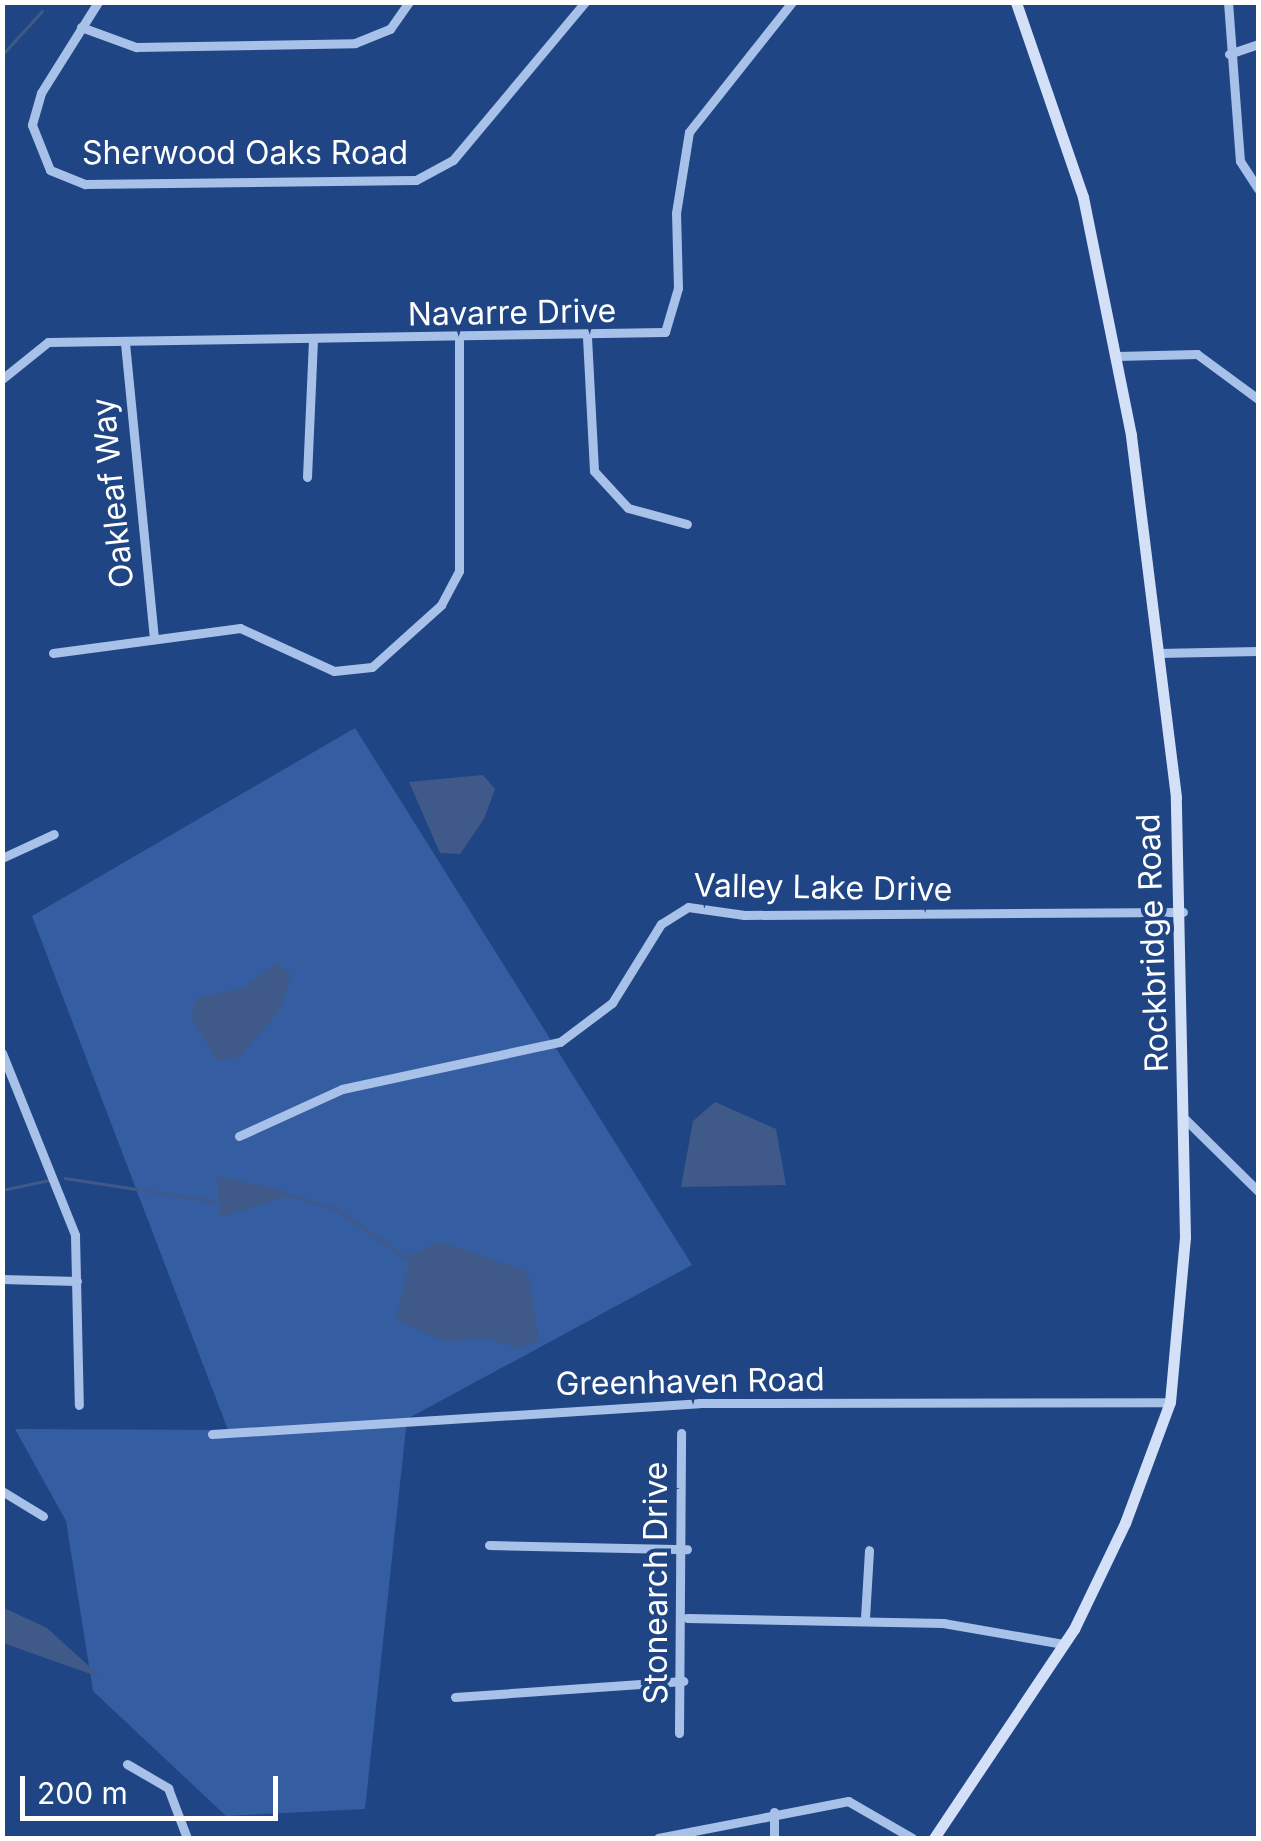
<!DOCTYPE html>
<html>
<head>
<meta charset="utf-8">
<style>
	body { margin:0 }
	#map { position:relative; width:1261px; height:1841px; overflow:hidden; background:#204584; font-family:Inter,sans-serif }
	div>[style] { position:absolute }
	.green>* { inset:0; background:#345ea1 }
	.water>* { inset:0; background:#3f5a88 }
	.stream>* { height:2.5px; margin:-1.25px; padding:0 1.25px; transform-origin:1.25px; border-radius:1.25px; background:#3f5a88 }
	.minor>* { height:9px; margin:-4.5px; padding:0 4.5px; transform-origin:4.5px; border-radius:4.5px; background:#a8c1e9 }
	.secondary>* { height:11px; margin:-5.5px; padding:0 5.5px; transform-origin:5.5px; border-radius:5.5px; background:#d3e0f7 }
	span { translate:-50% -50%; white-space:nowrap; text-align:center; line-height:1.15; -webkit-text-stroke:8px #204584; paint-order:stroke }
	.street-label { font-size:32px; color:#fff }
	.frame { position:absolute; inset:0; border:5px solid #fff; pointer-events:none }
	.scale { position:absolute; left:20px; top:1776px; width:258px; height:45px; box-sizing:border-box; border:5px solid #fff; border-top:0; padding-left:12px; font-size:30px; line-height:35px; white-space:nowrap; color:#fff; -webkit-text-stroke:8px #204584; paint-order:stroke }
</style>
</head>
<body>
<div id="map">
	<div class="green">
		<i style="clip-path:polygon(355px 728px,692px 1265px,407px 1419px,365px 1809px,226px 1816px,93px 1691px,66px 1521px,15px 1429px,228px 1430px,32px 916px)"></i>
	</div>
	<div class="water">
		<i style="clip-path:polygon(483px 775px,495px 789px,484px 819px,460px 854px,440px 853px,409px 782px)"></i>
		<i style="clip-path:polygon(277px 963px,291px 974px,281px 1008px,241px 1056px,217px 1061px,191px 1017px,196px 998px,243px 988px)"></i>
		<i style="clip-path:polygon(715px 1102px,776px 1129px,786px 1185px,681px 1187px,693px 1121px)"></i>
		<i style="clip-path:polygon(217px 1176px,286px 1191px,286px 1197px,220px 1217px)"></i>
		<i style="clip-path:polygon(439px 1241px,528px 1272px,539px 1340px,518px 1348px,487px 1338px,446px 1342px,396px 1320px,410px 1256px)"></i>
		<i style="clip-path:polygon(2px 1607px,47px 1628px,102px 1678px,3px 1643px)"></i>
	</div>
	<div class="stream">
		<i style="left:2px;top:55px;width:59px;rotate:-47.7deg"></i>
		<i style="left:65px;top:1178px;width:150px;rotate:8.8deg"></i>
		<i style="left:2px;top:1190px;width:48px;rotate:-12deg"></i>
		<i style="left:286px;top:1194px;width:53px;rotate:16.4deg"></i>
		<i style="left:337px;top:1209px;width:88px;rotate:35.3deg"></i>
	</div>
	<div class="minor">
		<i style="left:98px;top:2px;width:107px;rotate:122.1deg"></i>
		<i style="left:41px;top:93px;width:33px;rotate:106deg"></i>
		<i style="left:32px;top:125px;width:48px;rotate:68.2deg"></i>
		<i style="left:50px;top:170px;width:38px;rotate:22deg"></i>
		<i style="left:85px;top:184px;width:331px;rotate:-0.7deg"></i>
		<i style="left:416px;top:180px;width:42px;rotate:-28.4deg"></i>
		<i style="left:453px;top:160px;width:206px;rotate:-50.1deg"></i>
		<i style="left:1228px;top:2px;width:159px;rotate:85.7deg"></i>
		<i style="left:1240px;top:161px;width:33px;rotate:57deg"></i>
		<i style="left:81px;top:27px;width:59px;rotate:20deg"></i>
		<i style="left:136px;top:47px;width:219px;rotate:-1deg"></i>
		<i style="left:355px;top:43px;width:38px;rotate:-22deg"></i>
		<i style="left:390px;top:29px;width:33px;rotate:-55deg"></i>
		<i style="left:1229px;top:54px;width:31px;rotate:-19deg"></i>
		<i style="left:587px;top:337px;width:134px;rotate:87deg"></i>
		<i style="left:594px;top:471px;width:50px;rotate:47.4deg"></i>
		<i style="left:628px;top:508px;width:61px;rotate:15.2deg"></i>
		<i style="left:125px;top:343px;width:296px;rotate:84.4deg"></i>
		<i style="left:1117px;top:356px;width:80px;rotate:-1.4deg"></i>
		<i style="left:1197px;top:354px;width:76px;rotate:36.4deg"></i>
		<i style="left:2px;top:379px;width:59px;rotate:-38.8deg"></i>
		<i style="left:48px;top:342px;width:617px;rotate:-0.93deg"></i>
		<i style="left:665px;top:332px;width:46px;rotate:-73.5deg"></i>
		<i style="left:678px;top:288px;width:75px;rotate:-91.5deg"></i>
		<i style="left:676px;top:213px;width:82px;rotate:-80.9deg"></i>
		<i style="left:689px;top:132px;width:166px;rotate:-51.6deg"></i>
		<i style="left:307px;top:477px;width:137px;rotate:-87.5deg"></i>
		<i style="left:53px;top:653px;width:189px;rotate:-7.6deg"></i>
		<i style="left:240px;top:628px;width:103px;rotate:24.6deg"></i>
		<i style="left:334px;top:671px;width:38px;rotate:-6deg"></i>
		<i style="left:372px;top:667px;width:93px;rotate:-41.9deg"></i>
		<i style="left:441px;top:605px;width:38px;rotate:-62deg"></i>
		<i style="left:459px;top:571px;width:232px;rotate:-90deg"></i>
		<i style="left:1158px;top:653px;width:100px;rotate:-1.1deg"></i>
		<i style="left:2px;top:858px;width:57px;rotate:-24.8deg"></i>
		<i style="left:2px;top:1053px;width:196px;rotate:68.1deg"></i>
		<i style="left:75px;top:1235px;width:170px;rotate:88.7deg"></i>
		<i style="left:1185px;top:1119px;width:103px;rotate:44.6deg"></i>
		<i style="left:239px;top:1136px;width:113px;rotate:-24.5deg"></i>
		<i style="left:342px;top:1089px;width:223px;rotate:-12.2deg"></i>
		<i style="left:560px;top:1042px;width:65px;rotate:-36.9deg"></i>
		<i style="left:612px;top:1003px;width:93px;rotate:-58.2deg"></i>
		<i style="left:661px;top:924px;width:32px;rotate:-32deg"></i>
		<i style="left:688px;top:907px;width:57px;rotate:8.1deg"></i>
		<i style="left:744px;top:915px;width:439px;rotate:-0.4deg"></i>
		<i style="left:2px;top:1279px;width:75px;rotate:1.5deg"></i>
		<i style="left:212px;top:1434px;width:488px;rotate:-3.6deg"></i>
		<i style="left:699px;top:1403px;width:471px;rotate:-0.1deg"></i>
		<i style="left:2px;top:1491px;width:48px;rotate:31.4deg"></i>
		<i style="left:489px;top:1545px;width:198px;rotate:1.2deg"></i>
		<i style="left:687px;top:1618px;width:256px;rotate:1.1deg"></i>
		<i style="left:943px;top:1623px;width:122px;rotate:9.9deg"></i>
		<i style="left:865px;top:1618px;width:68px;rotate:-86.6deg"></i>
		<i style="left:455px;top:1697px;width:229px;rotate:-4deg"></i>
		<i style="left:679px;top:1733px;width:300px;rotate:-89.6deg"></i>
		<i style="left:127px;top:1764px;width:48px;rotate:30.3deg"></i>
		<i style="left:168px;top:1788px;width:53px;rotate:69.2deg"></i>
		<i style="left:658px;top:1838px;width:194px;rotate:-11deg"></i>
		<i style="left:848px;top:1801px;width:74px;rotate:30deg"></i>
		<i style="left:774px;top:1838px;width:26px;rotate:-90deg"></i>
	</div>
	<div class="secondary">
		<i style="left:934px;top:1838px;width:252px;rotate:-56.2deg"></i>
		<i style="left:1074px;top:1629px;width:118px;rotate:-64.3deg"></i>
		<i style="left:1125px;top:1523px;width:129px;rotate:-69.6deg"></i>
		<i style="left:1170px;top:1402px;width:166px;rotate:-84.8deg"></i>
		<i style="left:1185px;top:1237px;width:440px;rotate:-91.2deg"></i>
		<i style="left:1176px;top:797px;width:365px;rotate:-97.1deg"></i>
		<i style="left:1131px;top:435px;width:243px;rotate:-101.4deg"></i>
		<i style="left:1083px;top:197px;width:206px;rotate:-109deg"></i>
	</div>
	<div class="street-label">
		<span style="left:245px;top:153px">Sherwood Oaks Road</span>
		<span style="left:512px;top:313px;rotate:-1deg">Navarre Drive</span>
		<span style="left:113px;top:493px;rotate:-96deg">Oakleaf Way</span>
		<span style="left:823px;top:888px;rotate:1deg">Valley Lake Drive</span>
		<span style="left:1153px;top:943px;rotate:-92deg">Rockbridge Road</span>
		<span style="left:690px;top:1382px;rotate:-1deg">Greenhaven Road</span>
		<span style="left:656px;top:1583px;rotate:-90deg">Stonearch Drive</span>
	</div>
	<div class="frame"></div>
	<div class="scale">200 m</div>
</div>
</body>
</html>
